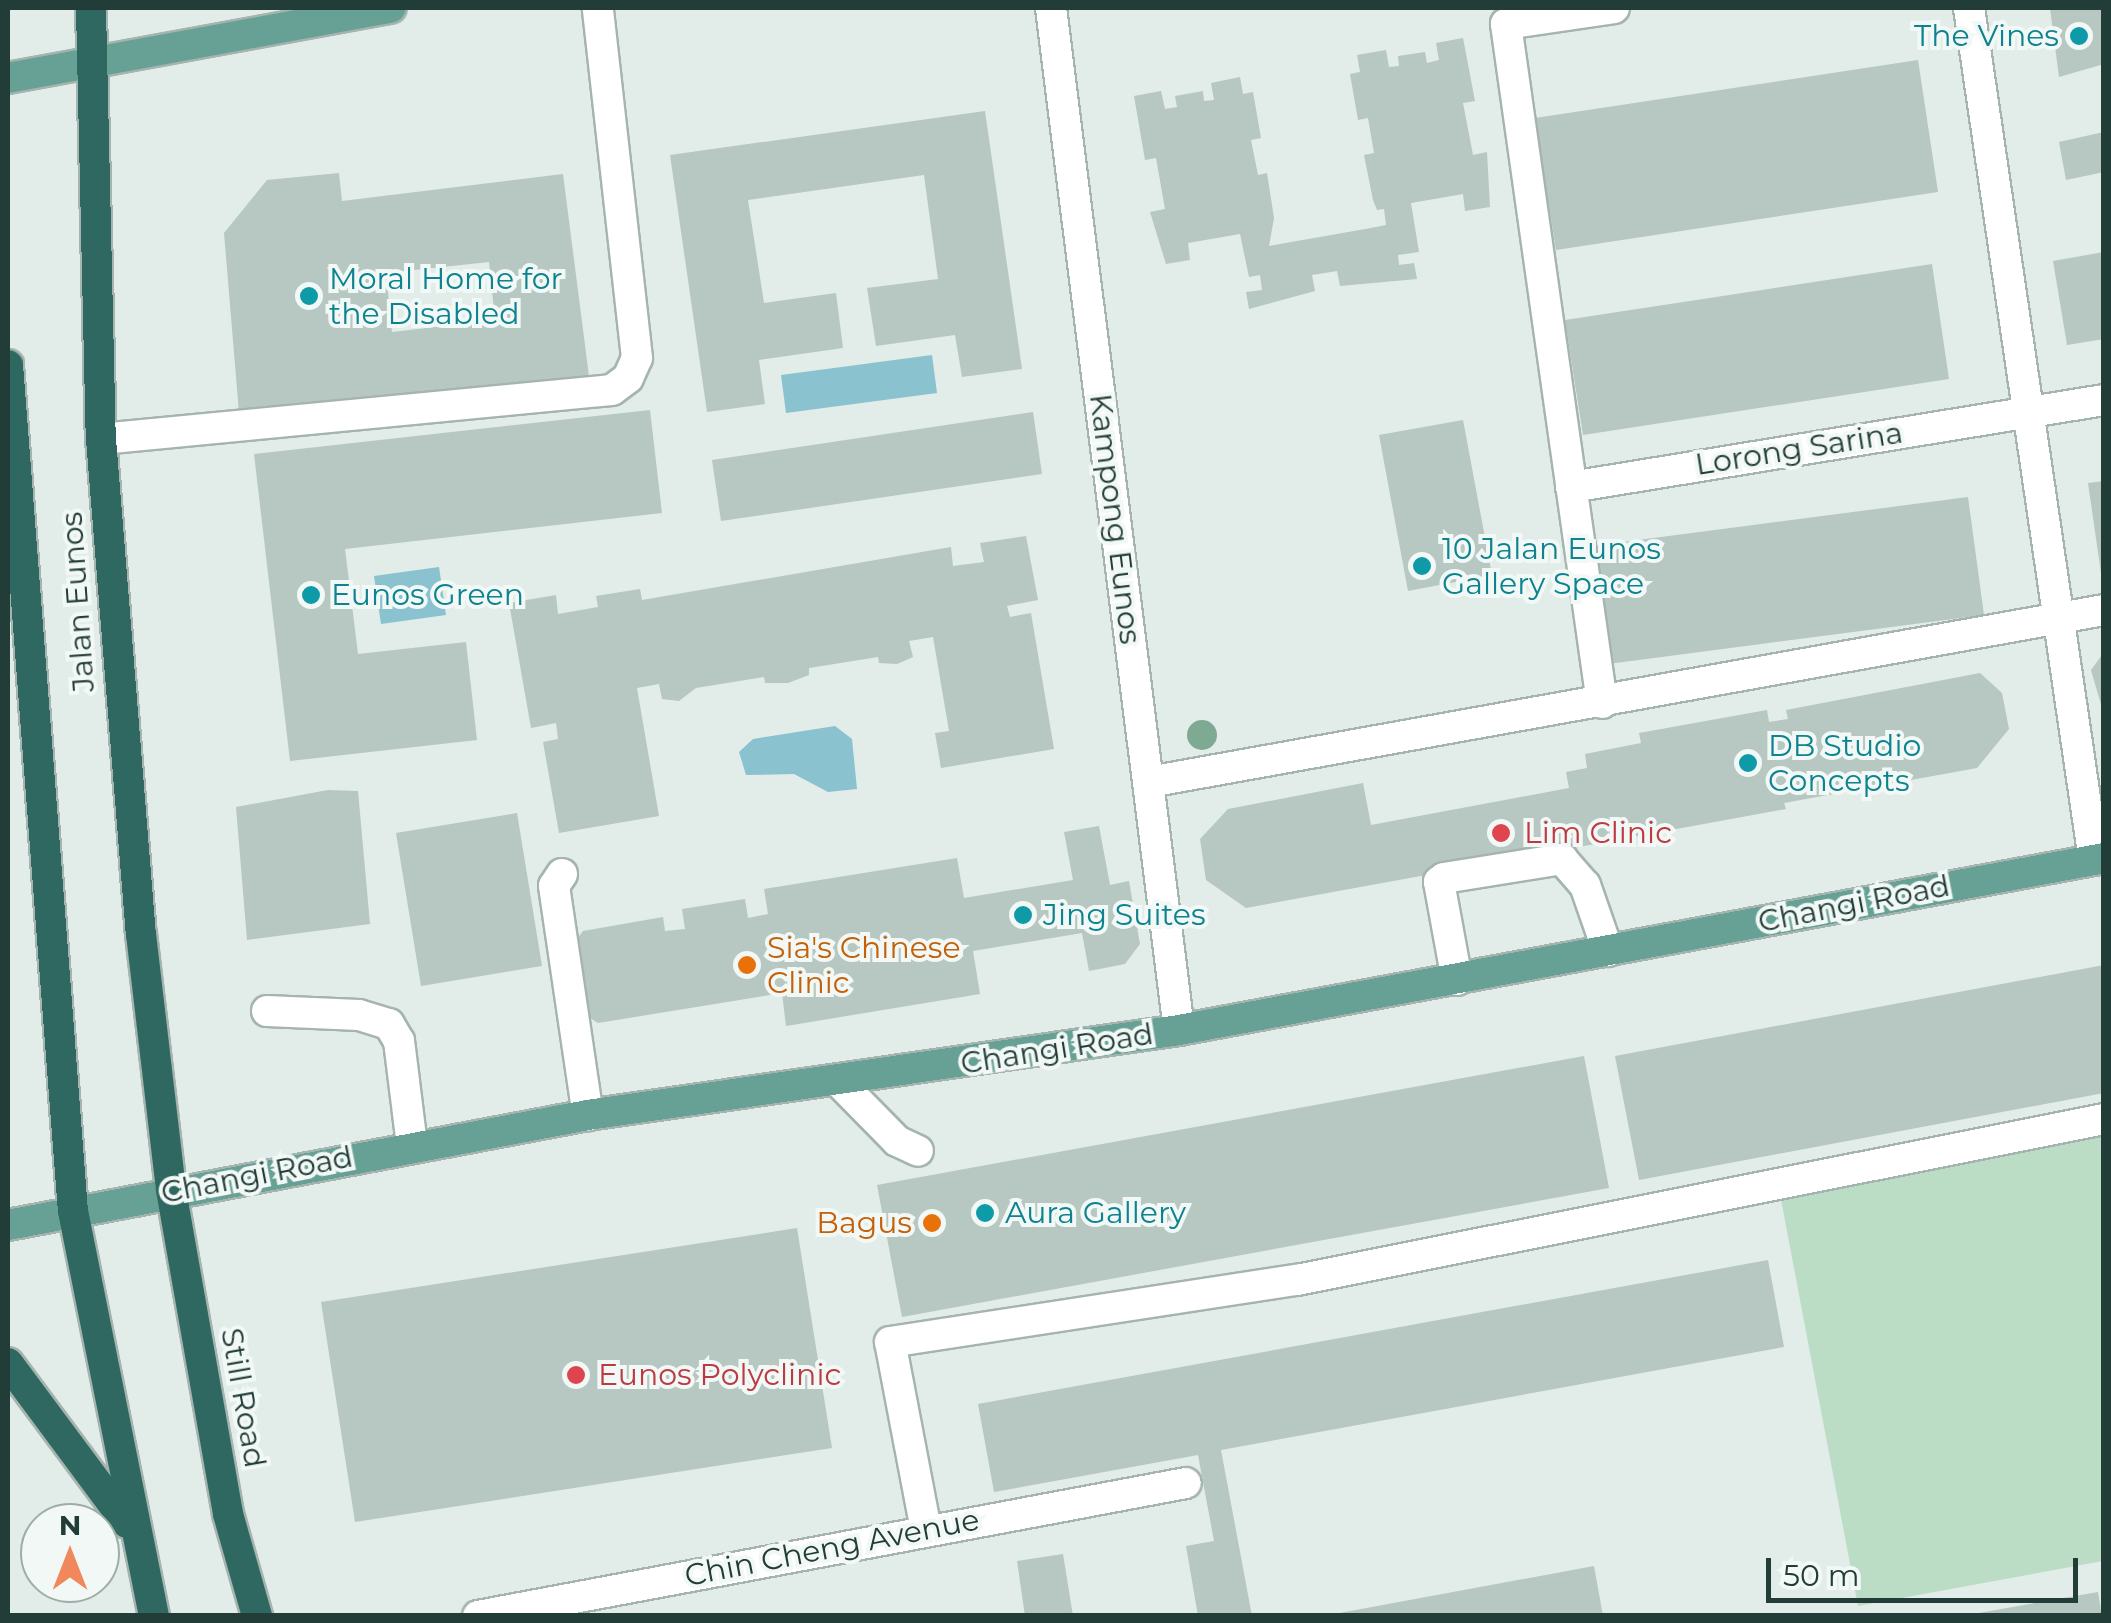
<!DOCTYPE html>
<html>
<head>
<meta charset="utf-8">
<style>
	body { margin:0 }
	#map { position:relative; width:2111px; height:1623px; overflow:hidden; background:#e2ece8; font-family:Montserrat,sans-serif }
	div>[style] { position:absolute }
	.green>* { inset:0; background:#bbddc6 }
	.water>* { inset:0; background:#8ac2d0 }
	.building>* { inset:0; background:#b7c7c1 }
	.roads { filter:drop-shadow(2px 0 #a5b4af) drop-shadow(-2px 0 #a5b4af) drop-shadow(0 2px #a5b4af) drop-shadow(0 -2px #a5b4af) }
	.minor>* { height:30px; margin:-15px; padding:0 15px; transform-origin:15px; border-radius:15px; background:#fff }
	.major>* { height:30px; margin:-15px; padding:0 15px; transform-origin:15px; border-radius:15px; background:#67a195 }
	.highway>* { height:30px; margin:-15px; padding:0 15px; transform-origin:15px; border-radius:15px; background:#2e6860 }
	.trees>* { width:30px; height:30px; margin:-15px; border-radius:50%; background:#7ea992 }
	.dots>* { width:28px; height:28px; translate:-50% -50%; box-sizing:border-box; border:5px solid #f2f8f6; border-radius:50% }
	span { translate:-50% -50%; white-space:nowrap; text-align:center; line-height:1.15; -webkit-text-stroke:8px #f2f8f6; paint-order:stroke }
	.culture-label { font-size:30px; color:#0d838f }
	.right { translate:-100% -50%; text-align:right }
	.left { translate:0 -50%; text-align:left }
	.street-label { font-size:30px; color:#223d37 }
	.health-label { font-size:30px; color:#be3a42 }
	.food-label { font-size:30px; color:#c56008 }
	.frame { position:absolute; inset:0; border:10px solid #223d37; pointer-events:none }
	.north { position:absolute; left:20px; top:1503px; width:100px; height:100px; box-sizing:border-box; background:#f2f8f6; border:2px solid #9fadaa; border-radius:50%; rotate:0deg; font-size:28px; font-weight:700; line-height:40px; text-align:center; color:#223d37 }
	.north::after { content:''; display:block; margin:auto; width:35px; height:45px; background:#f0885c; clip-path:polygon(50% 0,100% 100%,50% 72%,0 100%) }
	.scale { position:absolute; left:1766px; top:1558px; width:312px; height:45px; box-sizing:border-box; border:5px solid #223d37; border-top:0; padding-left:12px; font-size:30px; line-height:35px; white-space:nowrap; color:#223d37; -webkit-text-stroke:8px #f2f8f6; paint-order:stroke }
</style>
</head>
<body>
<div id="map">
	<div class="green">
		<i style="clip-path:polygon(2103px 1126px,2103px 1561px,1858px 1606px,1779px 1189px)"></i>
	</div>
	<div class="water">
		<i style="clip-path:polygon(932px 355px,937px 393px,786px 413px,781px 375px)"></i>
		<i style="clip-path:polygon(439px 567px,446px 615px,381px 624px,374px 576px)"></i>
		<i style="clip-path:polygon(835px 726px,852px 739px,857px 789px,828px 792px,794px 774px,746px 775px,739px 752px,753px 739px)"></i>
	</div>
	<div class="building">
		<i style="clip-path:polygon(2050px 8px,2104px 8px,2104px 64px,2059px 77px)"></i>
		<i style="clip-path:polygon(1463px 38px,1475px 101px,1463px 103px,1473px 155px,1487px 152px,1490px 207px,1465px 211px,1463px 194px,1411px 203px,1419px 252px,1398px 255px,1399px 265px,1414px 263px,1417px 279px,1340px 286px,1337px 271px,1312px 275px,1315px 291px,1249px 309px,1246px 292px,1262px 290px,1260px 275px,1249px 277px,1240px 234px,1188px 243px,1190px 260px,1166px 264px,1150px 212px,1165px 209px,1156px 158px,1145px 160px,1134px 96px,1161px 91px,1165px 109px,1177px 107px,1175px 96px,1203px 91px,1204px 101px,1214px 100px,1211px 83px,1240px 77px,1243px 94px,1253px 92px,1261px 138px,1251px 140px,1258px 175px,1267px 173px,1274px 218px,1269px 246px,1371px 228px,1386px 225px,1384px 209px,1377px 210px,1373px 200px,1364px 155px,1374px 153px,1368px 118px,1358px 120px,1350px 74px,1360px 72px,1357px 55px,1386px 50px,1389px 67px,1399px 66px,1398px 56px,1425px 52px,1427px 63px,1439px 60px,1436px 43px)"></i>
		<i style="clip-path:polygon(1918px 60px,1938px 192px,1556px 250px,1535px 118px)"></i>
		<i style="clip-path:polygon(985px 111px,1022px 369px,962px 377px,955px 335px,876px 346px,867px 288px,938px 279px,924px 175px,748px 200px,764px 303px,836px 293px,843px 348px,759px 360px,765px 404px,707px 412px,670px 155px)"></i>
		<i style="clip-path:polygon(2104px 132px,2104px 172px,2066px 180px,2059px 142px)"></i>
		<i style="clip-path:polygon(evenodd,339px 173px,342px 201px,563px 174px,590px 384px,240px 425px,224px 233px,267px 180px,339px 173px,489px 262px,495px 320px,392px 332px,386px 273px,489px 262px)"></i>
		<i style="clip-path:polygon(2104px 252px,2104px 339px,2067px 345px,2053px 261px)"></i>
		<i style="clip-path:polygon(1932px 264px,1949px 379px,1583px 435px,1565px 320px)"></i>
		<i style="clip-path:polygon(650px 410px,662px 513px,345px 549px,358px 654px,466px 642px,477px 740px,290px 761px,254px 454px)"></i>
		<i style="clip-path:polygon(1033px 412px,1042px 474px,721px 521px,712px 460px)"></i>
		<i style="clip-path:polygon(1463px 420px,1492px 575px,1408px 591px,1379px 435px)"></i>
		<i style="clip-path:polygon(2104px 481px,2104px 573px,2101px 573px,2088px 483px)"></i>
		<i style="clip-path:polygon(1968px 497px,1984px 615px,1608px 664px,1592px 546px)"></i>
		<i style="clip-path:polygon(1026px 536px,1038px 600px,1007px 606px,1010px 617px,1031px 613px,1054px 749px,941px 768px,935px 733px,949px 731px,933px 637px,909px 641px,913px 657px,897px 664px,879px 663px,878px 657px,809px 668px,809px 675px,788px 683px,765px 683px,764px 677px,696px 688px,679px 701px,662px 699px,659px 684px,637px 688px,659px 816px,559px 833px,543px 742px,558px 739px,556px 723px,531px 728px,509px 603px,556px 595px,558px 614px,598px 607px,596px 596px,640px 589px,642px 600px,951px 547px,953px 566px,984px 562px,980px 543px)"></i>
		<i style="clip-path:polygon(2104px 652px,2104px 715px,2091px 670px)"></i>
		<i style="clip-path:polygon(1980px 673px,2002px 693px,2009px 729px,1977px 768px,1784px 803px,1786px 809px,1246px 908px,1206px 880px,1200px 839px,1228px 809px,1363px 783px,1371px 825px,1569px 788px,1566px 772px,1587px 768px,1585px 754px,1641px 743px,1639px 733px,1767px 710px,1769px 722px,1788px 719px,1786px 710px)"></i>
		<i style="clip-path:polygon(328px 790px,358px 791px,370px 924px,247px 940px,236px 807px)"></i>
		<i style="clip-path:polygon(517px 813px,542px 966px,421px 986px,396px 833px)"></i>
		<i style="clip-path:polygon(1099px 826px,1110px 885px,1129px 881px,1140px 944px,1125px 964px,1089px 971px,1082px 933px,973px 951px,980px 994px,786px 1026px,782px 993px,598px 1023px,579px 1011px,568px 952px,583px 931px,663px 917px,665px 931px,685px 929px,682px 909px,745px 899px,748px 918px,768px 914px,764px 889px,957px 858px,964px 898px,1073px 880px,1064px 832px)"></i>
		<i style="clip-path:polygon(2104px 965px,2104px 1093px,1639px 1180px,1615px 1056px)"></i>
		<i style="clip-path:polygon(1584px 1056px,1609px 1188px,902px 1317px,877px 1185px)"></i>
		<i style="clip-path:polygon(797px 1228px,832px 1448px,355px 1522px,321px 1302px)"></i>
		<i style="clip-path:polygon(1768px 1260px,1784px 1347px,1221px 1450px,1252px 1616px,1198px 1616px,1186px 1546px,1214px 1541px,1198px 1455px,994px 1492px,978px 1404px)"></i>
		<i style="clip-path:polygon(1063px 1554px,1073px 1616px,1025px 1616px,1017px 1561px)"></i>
		<i style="clip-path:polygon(1594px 1566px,1603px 1616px,1334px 1616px,1334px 1614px)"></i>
		<i style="clip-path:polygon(2098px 1592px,2102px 1616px,1973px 1616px,1973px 1614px)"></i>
	</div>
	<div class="roads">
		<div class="minor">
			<i style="left:1051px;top:8px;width:1030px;rotate:82.86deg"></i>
			<i style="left:1969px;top:8px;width:861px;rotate:81.65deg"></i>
			<i style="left:101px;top:439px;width:513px;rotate:-5.48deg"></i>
			<i style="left:612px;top:390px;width:20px;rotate:-37deg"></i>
			<i style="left:628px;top:378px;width:22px;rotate:-66deg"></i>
			<i style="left:637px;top:358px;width:352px;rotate:-96.4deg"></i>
			<i style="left:1571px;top:487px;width:540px;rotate:-9.27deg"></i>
			<i style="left:1602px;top:703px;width:686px;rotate:-98.05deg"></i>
			<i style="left:1506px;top:24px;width:109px;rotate:-8.4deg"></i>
			<i style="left:1149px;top:782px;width:970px;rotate:-10.21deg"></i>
			<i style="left:562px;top:874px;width:14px;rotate:124deg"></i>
			<i style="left:554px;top:886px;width:232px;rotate:81.6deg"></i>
			<i style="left:1457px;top:980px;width:100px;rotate:-100.4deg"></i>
			<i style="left:1439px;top:882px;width:6px;rotate:-39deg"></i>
			<i style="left:1444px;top:878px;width:120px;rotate:-9.1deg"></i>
			<i style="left:1562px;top:859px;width:35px;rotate:49deg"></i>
			<i style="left:1585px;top:885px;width:70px;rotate:70.8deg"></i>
			<i style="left:267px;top:1011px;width:92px;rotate:2.5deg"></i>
			<i style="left:359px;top:1015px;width:31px;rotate:17deg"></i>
			<i style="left:389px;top:1024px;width:20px;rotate:60deg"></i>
			<i style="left:399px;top:1041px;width:105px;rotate:82.9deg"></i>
			<i style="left:840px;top:1083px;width:81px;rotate:45.5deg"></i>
			<i style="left:897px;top:1141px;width:23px;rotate:25deg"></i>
			<i style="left:926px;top:1530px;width:191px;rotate:-100.8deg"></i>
			<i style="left:890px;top:1342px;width:412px;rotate:-8.7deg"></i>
			<i style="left:1297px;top:1280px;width:823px;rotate:-11.28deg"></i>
			<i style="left:478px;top:1616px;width:720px;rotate:-10.64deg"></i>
		</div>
		<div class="major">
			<i style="left:8px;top:78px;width:389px;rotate:-10.4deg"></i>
			<i style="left:8px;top:1225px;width:590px;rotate:-10.74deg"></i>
			<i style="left:588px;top:1115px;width:597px;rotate:-8.18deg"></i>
			<i style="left:1179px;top:1030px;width:941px;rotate:-10.53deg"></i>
		</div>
		<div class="highway">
			<i style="left:91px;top:8px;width:431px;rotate:88.7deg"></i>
			<i style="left:101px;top:439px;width:497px;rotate:85.4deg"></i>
			<i style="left:141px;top:934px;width:258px;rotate:83.3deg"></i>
			<i style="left:171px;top:1190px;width:329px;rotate:80deg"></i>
			<i style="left:228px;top:1514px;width:106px;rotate:74.1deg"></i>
			<i style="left:8px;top:365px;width:848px;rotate:85.61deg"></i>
			<i style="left:73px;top:1211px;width:413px;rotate:78.7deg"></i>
			<i style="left:8px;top:1363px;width:199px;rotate:53.4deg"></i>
		</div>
	</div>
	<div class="trees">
		<i style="left:1202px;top:735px"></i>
	</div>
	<div class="dots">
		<i style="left:2079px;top:36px;background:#0f9aa8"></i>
		<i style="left:309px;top:296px;background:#0f9aa8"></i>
		<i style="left:1422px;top:566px;background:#0f9aa8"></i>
		<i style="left:311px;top:595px;background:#0f9aa8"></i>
		<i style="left:1748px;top:763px;background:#0f9aa8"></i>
		<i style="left:1501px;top:833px;background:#e0444e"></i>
		<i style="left:1023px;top:915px;background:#0f9aa8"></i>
		<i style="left:747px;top:965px;background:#e8710a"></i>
		<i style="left:985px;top:1213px;background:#0f9aa8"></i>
		<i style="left:932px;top:1223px;background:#e8710a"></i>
		<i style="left:576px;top:1375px;background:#e0444e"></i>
	</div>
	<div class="culture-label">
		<span class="right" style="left:2059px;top:36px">The Vines</span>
		<span class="left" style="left:329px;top:296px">Moral Home for<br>the Disabled</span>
		<span class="left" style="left:1442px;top:566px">10 Jalan Eunos<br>Gallery Space</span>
		<span class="left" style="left:331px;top:595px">Eunos Green</span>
		<span class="left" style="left:1768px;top:763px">DB Studio<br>Concepts</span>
		<span class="left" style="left:1043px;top:915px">Jing Suites</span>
		<span class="left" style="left:1005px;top:1213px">Aura Gallery</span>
	</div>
	<div class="street-label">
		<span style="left:1799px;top:449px;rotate:-9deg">Lorong Sarina</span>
		<span style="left:1115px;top:519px;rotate:83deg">Kampong Eunos</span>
		<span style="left:78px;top:602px;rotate:-94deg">Jalan Eunos</span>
		<span style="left:1854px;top:904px;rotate:-11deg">Changi Road</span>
		<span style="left:1057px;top:1049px;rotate:-9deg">Changi Road</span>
		<span style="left:257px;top:1175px;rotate:-11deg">Changi Road</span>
		<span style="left:243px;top:1398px;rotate:80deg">Still Road</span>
		<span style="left:832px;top:1548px;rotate:-11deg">Chin Cheng Avenue</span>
	</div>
	<div class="health-label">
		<span class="left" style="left:1524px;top:833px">Lim Clinic</span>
		<span class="left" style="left:598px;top:1375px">Eunos Polyclinic</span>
	</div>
	<div class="food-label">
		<span class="left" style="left:767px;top:965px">Sia's Chinese<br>Clinic</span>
		<span class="right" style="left:912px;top:1223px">Bagus</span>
	</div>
	<div class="frame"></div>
	<div class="north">N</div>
	<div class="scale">50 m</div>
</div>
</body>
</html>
